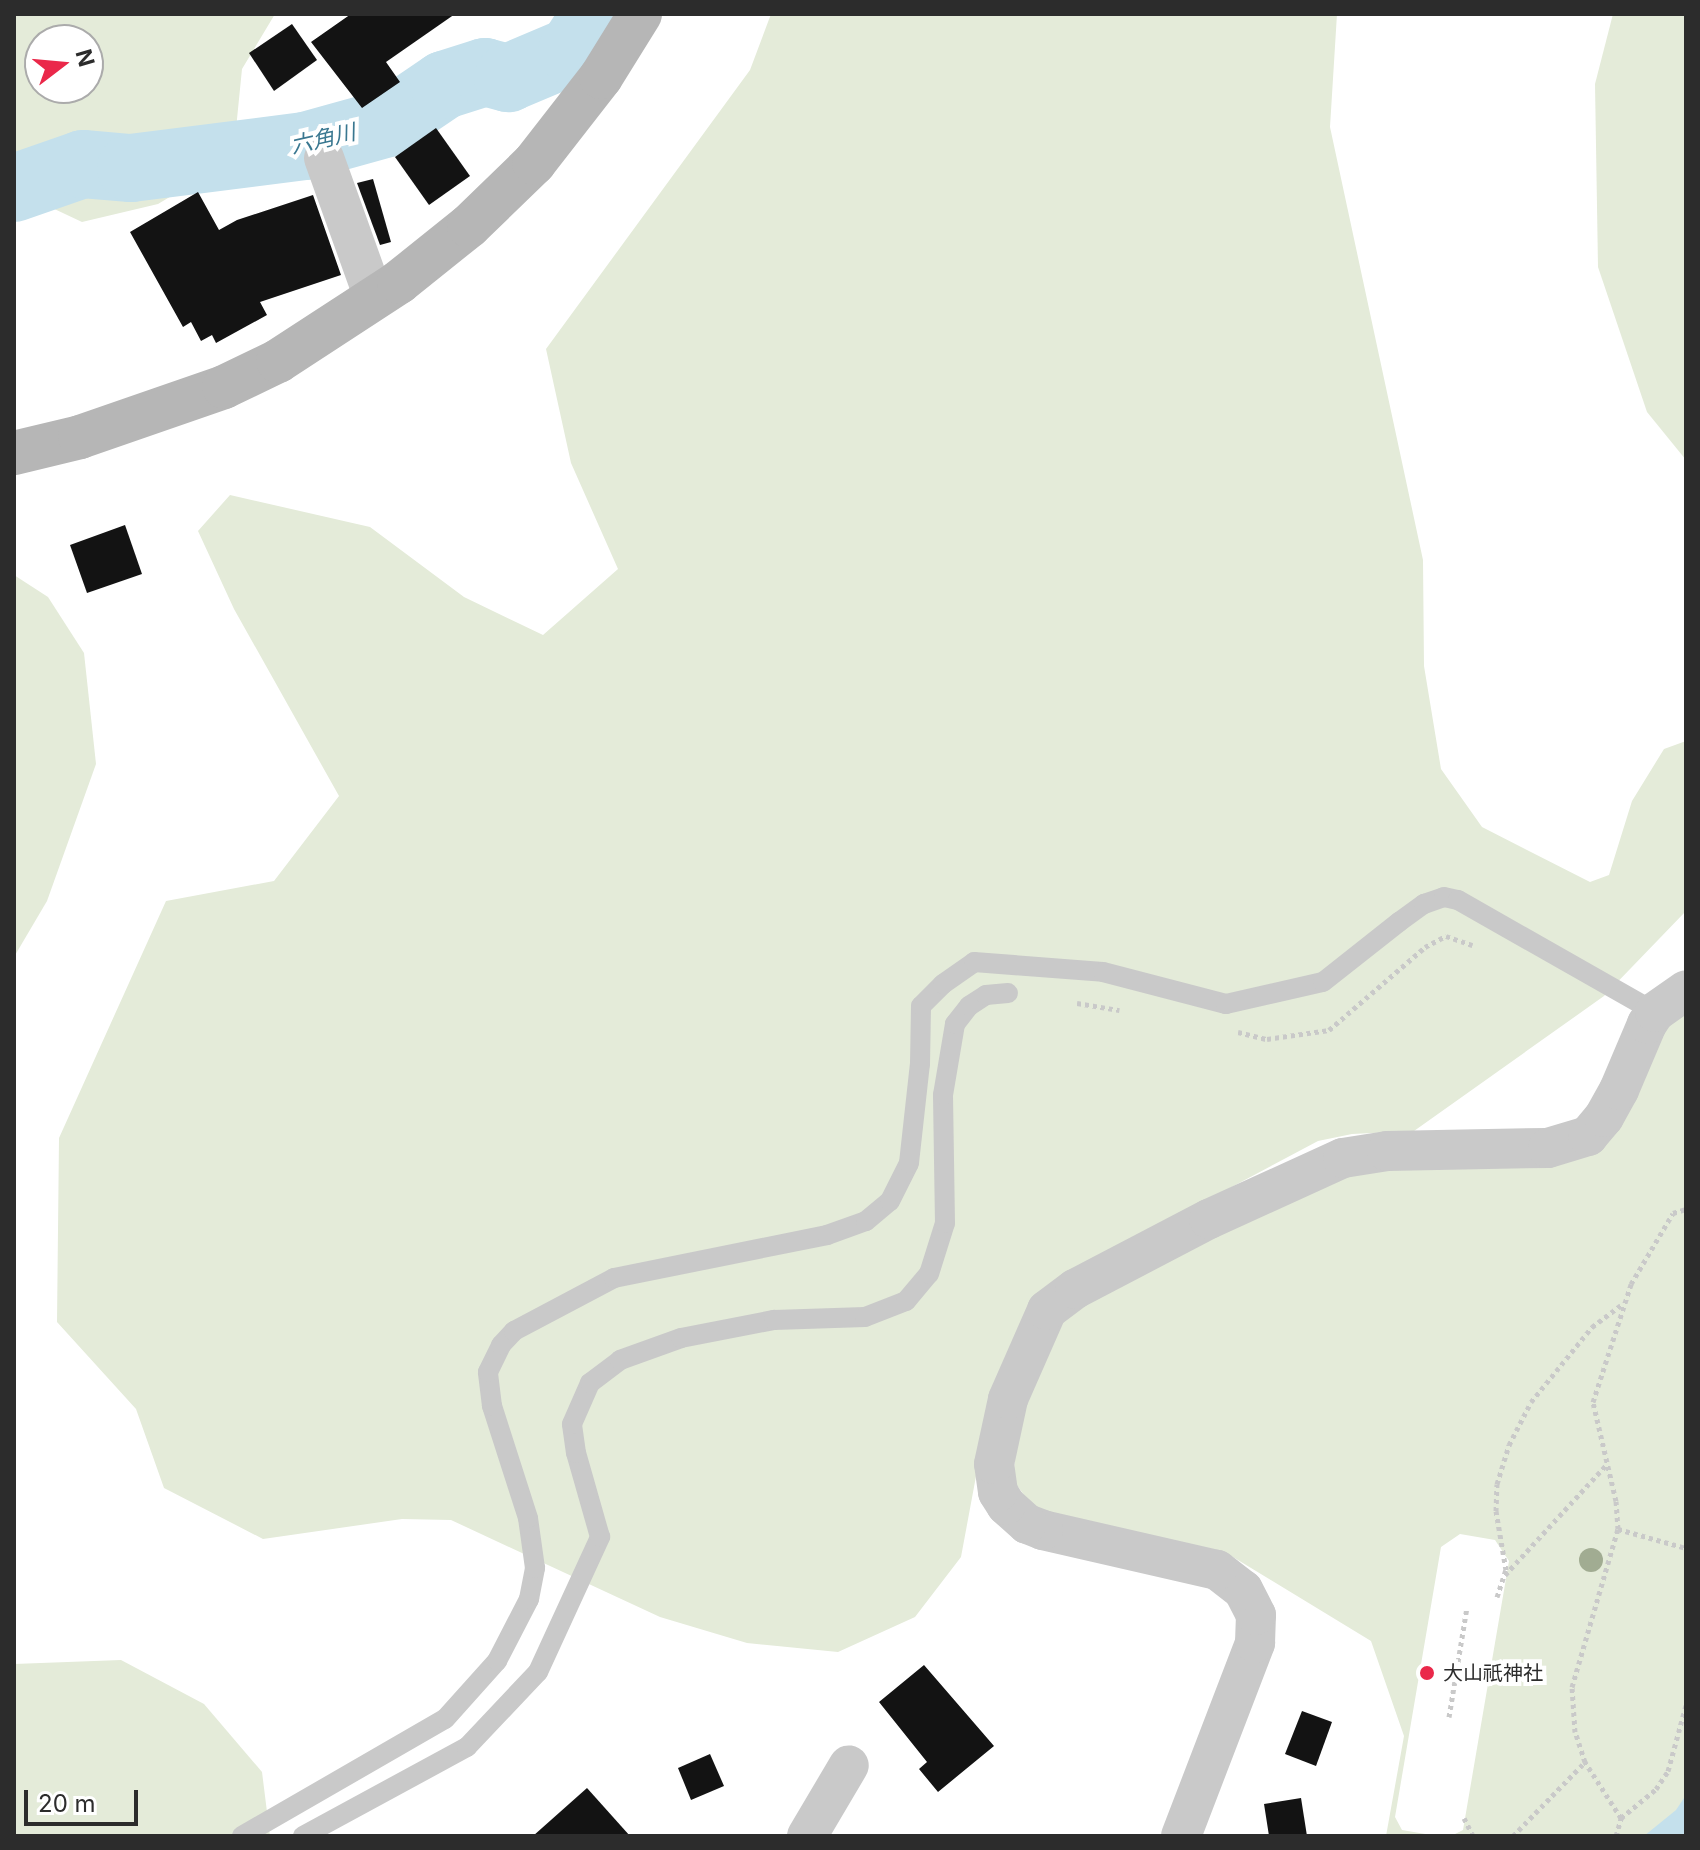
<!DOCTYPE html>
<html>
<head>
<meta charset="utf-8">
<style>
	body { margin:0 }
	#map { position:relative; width:1700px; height:1850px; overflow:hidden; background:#fff; font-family:Inter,"Noto Sans JP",sans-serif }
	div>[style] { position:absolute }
	.green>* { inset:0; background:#e4ebd9 }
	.water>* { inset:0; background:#c4e0ec }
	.river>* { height:68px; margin:-34px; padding:0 34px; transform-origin:34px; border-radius:34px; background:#c4e0ec }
	.building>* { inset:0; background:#131313 }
	.path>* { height:5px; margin-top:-2.5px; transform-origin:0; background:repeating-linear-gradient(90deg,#c9c9c9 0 4px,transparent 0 8px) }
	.lane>* { height:20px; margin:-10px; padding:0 10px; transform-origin:10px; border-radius:10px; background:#c9c9c9 }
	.street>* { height:40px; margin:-20px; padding:0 20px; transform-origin:20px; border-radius:20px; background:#c9c9c9 }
	.secondary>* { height:44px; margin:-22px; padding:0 22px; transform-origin:22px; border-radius:22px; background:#b6b6b6 }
	.trees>* { width:24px; height:24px; margin:-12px; border-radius:50%; background:#a1ac92 }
	.dots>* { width:22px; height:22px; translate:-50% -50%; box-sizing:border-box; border:4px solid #fff; border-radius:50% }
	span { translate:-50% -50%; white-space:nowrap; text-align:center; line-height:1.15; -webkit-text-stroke:8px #fff; paint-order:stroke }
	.poi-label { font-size:20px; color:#2c2c2c }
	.left { translate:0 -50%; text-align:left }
	.water-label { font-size:22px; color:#397790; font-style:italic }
	.frame { position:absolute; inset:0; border:16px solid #2c2c2c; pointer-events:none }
	.north { position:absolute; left:24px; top:24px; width:80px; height:80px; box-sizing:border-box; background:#fff; border:2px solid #ababab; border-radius:50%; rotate:74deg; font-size:22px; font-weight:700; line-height:32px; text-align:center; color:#2c2c2c }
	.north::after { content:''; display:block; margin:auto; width:28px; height:36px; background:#ea284a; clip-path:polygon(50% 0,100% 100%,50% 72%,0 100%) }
	.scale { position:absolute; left:24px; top:1790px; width:114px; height:36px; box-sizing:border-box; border:4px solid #2c2c2c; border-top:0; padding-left:10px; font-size:24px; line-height:28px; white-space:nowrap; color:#2c2c2c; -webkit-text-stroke:6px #fff; paint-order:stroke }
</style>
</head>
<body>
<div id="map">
	<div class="green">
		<i style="clip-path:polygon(evenodd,14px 14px,275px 14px,242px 69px,233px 159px,158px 204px,82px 222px,14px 190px,14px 14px,40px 40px,88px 40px,88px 88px,40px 88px,40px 40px)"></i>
		<i style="clip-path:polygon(771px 14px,1337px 14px,1330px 127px,1423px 560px,1424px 666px,1441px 769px,1482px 827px,1590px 882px,1609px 875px,1632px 801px,1664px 749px,1686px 741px,1686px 911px,1604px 996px,1414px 1131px,1352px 1134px,1318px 1141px,1050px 1284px,990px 1401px,961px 1557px,915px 1617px,838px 1652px,747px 1643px,660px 1617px,451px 1520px,402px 1519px,263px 1539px,164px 1488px,136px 1409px,57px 1322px,59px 1138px,166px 901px,274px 881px,339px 796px,234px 609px,198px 531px,230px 495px,370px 527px,464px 597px,543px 635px,618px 569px,571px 463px,546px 349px,750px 70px)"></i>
		<i style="clip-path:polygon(1613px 14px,1686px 14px,1686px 460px,1647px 412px,1598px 267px,1595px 84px)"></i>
		<i style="clip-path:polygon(14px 575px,48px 597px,84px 653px,96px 764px,47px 901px,14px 957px)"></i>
		<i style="clip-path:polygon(1686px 1006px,1686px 1836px,1451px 1836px,1463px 1830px,1509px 1561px,1495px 1540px,1460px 1534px,1441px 1547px,1395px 1817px,1402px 1830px,1437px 1836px,1386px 1836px,1404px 1736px,1371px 1641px,1228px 1554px,1035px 1510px,1013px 1480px,1019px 1414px,1058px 1321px,1083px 1299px,1337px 1178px,1380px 1164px,1558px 1160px,1662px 1036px,1674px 1016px)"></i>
		<i style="clip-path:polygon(121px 1660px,204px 1704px,262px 1772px,270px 1836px,14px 1836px,14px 1664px)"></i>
	</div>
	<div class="water">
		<i style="clip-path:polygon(1686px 1795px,1686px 1836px,1644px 1836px,1676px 1810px)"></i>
	</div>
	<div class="river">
		<i style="left:14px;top:188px;width:73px;rotate:-19.2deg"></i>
		<i style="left:83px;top:164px;width:48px;rotate:4.8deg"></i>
		<i style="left:131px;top:168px;width:175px;rotate:-7.2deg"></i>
		<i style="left:305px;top:146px;width:86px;rotate:-15.5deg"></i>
		<i style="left:388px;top:123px;width:68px;rotate:-34.2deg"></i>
		<i style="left:444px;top:85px;width:43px;rotate:-17.6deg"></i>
		<i style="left:485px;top:72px;width:24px;rotate:15deg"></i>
		<i style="left:508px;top:78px;width:69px;rotate:-22.9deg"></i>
		<i style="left:572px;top:51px;width:44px;rotate:-57deg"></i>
	</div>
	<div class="building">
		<i style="clip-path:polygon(351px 14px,455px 14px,386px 62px,400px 82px,362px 108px,311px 42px)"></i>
		<i style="clip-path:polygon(292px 24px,317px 60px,274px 91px,249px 53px)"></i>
		<i style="clip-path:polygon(436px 128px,470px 176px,429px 205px,395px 157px)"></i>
		<i style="clip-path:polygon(373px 179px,391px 242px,380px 245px,357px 183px)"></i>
		<i style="clip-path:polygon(198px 192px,219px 230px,237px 220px,313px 195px,341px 275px,260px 302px,267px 315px,216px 343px,212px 335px,201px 341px,191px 322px,183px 327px,130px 232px)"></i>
		<i style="clip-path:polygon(125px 525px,142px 574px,87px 593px,70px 545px)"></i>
		<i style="clip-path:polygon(924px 1665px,994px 1746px,938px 1792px,919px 1769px,927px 1762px,879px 1702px)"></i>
		<i style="clip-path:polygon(1302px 1711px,1332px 1722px,1316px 1766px,1285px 1754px)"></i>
		<i style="clip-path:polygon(710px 1754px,724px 1786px,691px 1800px,678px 1768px)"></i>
		<i style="clip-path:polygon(587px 1788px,630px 1836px,533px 1836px)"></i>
		<i style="clip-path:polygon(1301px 1798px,1307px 1836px,1269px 1836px,1264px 1804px)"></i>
	</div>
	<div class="path">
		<i style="left:1077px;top:1003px;width:43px;rotate:9.5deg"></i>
		<i style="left:1238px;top:1032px;width:30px;rotate:14deg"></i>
		<i style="left:1267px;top:1039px;width:63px;rotate:-8.3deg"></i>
		<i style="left:1329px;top:1030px;width:127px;rotate:-40.8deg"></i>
		<i style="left:1425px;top:947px;width:24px;rotate:-28deg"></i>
		<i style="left:1446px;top:936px;width:28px;rotate:19deg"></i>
		<i style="left:1618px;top:1529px;width:71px;rotate:15.6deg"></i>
		<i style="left:1505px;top:1575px;width:149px;rotate:-47.4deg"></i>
		<i style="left:1497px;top:1597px;width:28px;rotate:-72deg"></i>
		<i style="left:1506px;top:1570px;width:60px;rotate:-99.6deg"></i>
		<i style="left:1496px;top:1511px;width:27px;rotate:-88deg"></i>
		<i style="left:1497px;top:1484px;width:41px;rotate:-72.9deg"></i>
		<i style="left:1509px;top:1445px;width:48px;rotate:-62.9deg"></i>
		<i style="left:1531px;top:1402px;width:97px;rotate:-50.9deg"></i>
		<i style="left:1592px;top:1327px;width:36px;rotate:-37deg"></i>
		<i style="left:1449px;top:1717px;width:111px;rotate:-80.7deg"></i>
		<i style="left:1464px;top:1818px;width:20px;rotate:63deg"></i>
		<i style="left:1621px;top:1818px;width:67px;rotate:-122.7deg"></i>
		<i style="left:1585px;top:1762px;width:32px;rotate:-108deg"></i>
		<i style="left:1575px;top:1732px;width:45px;rotate:-93.8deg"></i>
		<i style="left:1572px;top:1687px;width:165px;rotate:-73.8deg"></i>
		<i style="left:1618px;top:1529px;width:28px;rotate:-94deg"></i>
		<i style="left:1616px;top:1501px;width:102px;rotate:-103.1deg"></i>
		<i style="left:1593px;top:1402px;width:124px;rotate:-72.1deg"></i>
		<i style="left:1631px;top:1284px;width:82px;rotate:-59.4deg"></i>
		<i style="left:1673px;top:1213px;width:14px;rotate:-17deg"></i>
		<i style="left:1513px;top:1836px;width:103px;rotate:-45.8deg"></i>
		<i style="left:1616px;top:1836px;width:19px;rotate:-74deg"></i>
		<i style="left:1621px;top:1818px;width:45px;rotate:-39.6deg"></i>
		<i style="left:1656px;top:1789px;width:22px;rotate:-56deg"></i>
		<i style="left:1668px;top:1771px;width:68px;rotate:-74.7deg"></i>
	</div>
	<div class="lane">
		<i style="left:242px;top:1836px;width:234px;rotate:-30deg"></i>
		<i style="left:445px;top:1719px;width:78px;rotate:-48.1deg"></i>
		<i style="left:497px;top:1661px;width:70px;rotate:-62.7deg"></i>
		<i style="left:529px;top:1599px;width:32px;rotate:-79deg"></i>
		<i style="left:535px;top:1568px;width:50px;rotate:-98deg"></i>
		<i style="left:528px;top:1518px;width:118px;rotate:-107.8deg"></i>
		<i style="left:492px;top:1406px;width:34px;rotate:-97deg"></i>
		<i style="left:488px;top:1372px;width:30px;rotate:-64deg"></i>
		<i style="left:501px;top:1345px;width:19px;rotate:-47deg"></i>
		<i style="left:514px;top:1331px;width:113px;rotate:-27.9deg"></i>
		<i style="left:614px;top:1278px;width:217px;rotate:-11.4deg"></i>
		<i style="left:827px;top:1235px;width:41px;rotate:-19.7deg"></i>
		<i style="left:866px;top:1221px;width:31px;rotate:-40deg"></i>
		<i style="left:890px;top:1201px;width:42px;rotate:-63.4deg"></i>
		<i style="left:909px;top:1163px;width:100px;rotate:-83.7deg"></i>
		<i style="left:920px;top:1064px;width:58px;rotate:-89deg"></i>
		<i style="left:921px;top:1006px;width:31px;rotate:-45deg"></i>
		<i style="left:943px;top:984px;width:38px;rotate:-35deg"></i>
		<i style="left:974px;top:962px;width:129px;rotate:4.4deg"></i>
		<i style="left:1103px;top:972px;width:127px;rotate:14.6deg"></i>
		<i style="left:1226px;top:1004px;width:99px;rotate:-12.8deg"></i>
		<i style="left:1323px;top:982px;width:97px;rotate:-38.3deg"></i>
		<i style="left:1399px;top:922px;width:31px;rotate:-36deg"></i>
		<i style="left:1424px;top:904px;width:21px;rotate:-19deg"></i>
		<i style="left:1444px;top:897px;width:14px;rotate:12deg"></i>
		<i style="left:1458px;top:900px;width:227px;rotate:29.6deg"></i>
		<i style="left:303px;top:1836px;width:187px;rotate:-28.5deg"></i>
		<i style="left:467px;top:1747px;width:103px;rotate:-46.6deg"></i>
		<i style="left:538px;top:1672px;width:149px;rotate:-65.3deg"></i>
		<i style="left:600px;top:1537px;width:87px;rotate:-105.9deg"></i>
		<i style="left:576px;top:1453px;width:29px;rotate:-98deg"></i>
		<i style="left:572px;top:1424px;width:45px;rotate:-66.3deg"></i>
		<i style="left:590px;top:1383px;width:38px;rotate:-37deg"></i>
		<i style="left:620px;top:1360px;width:65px;rotate:-19.8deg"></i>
		<i style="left:681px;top:1338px;width:95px;rotate:-11deg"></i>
		<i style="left:774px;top:1320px;width:91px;rotate:-1.9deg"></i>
		<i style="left:865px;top:1317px;width:44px;rotate:-21.3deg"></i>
		<i style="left:906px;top:1301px;width:35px;rotate:-50deg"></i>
		<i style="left:929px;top:1274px;width:53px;rotate:-72.6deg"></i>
		<i style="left:945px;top:1223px;width:128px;rotate:-90.9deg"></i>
		<i style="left:943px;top:1095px;width:72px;rotate:-80.4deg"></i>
		<i style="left:955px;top:1024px;width:23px;rotate:-52deg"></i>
		<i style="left:969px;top:1006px;width:20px;rotate:-33deg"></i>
		<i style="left:986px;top:995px;width:22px;rotate:-5deg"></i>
	</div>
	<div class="street">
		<i style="left:324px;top:158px;width:149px;rotate:70.3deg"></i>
		<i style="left:807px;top:1836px;width:82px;rotate:-59.4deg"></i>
		<i style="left:1181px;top:1836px;width:207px;rotate:-69deg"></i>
		<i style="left:1255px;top:1643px;width:28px;rotate:-88deg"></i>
		<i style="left:1256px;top:1615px;width:28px;rotate:-117deg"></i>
		<i style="left:1243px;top:1590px;width:33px;rotate:-142deg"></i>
		<i style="left:1217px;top:1570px;width:179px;rotate:-167.1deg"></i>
		<i style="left:1043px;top:1530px;width:17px;rotate:-159deg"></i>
		<i style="left:1027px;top:1524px;width:28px;rotate:-138deg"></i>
		<i style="left:1006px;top:1505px;width:15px;rotate:-122deg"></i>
		<i style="left:998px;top:1492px;width:28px;rotate:-98deg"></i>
		<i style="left:994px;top:1464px;width:66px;rotate:-77.8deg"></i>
		<i style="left:1008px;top:1399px;width:97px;rotate:-66.3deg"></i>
		<i style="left:1047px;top:1310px;width:35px;rotate:-37deg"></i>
		<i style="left:1075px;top:1289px;width:151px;rotate:-27.6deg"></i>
		<i style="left:1209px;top:1219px;width:147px;rotate:-24.5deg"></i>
		<i style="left:1343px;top:1158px;width:45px;rotate:-9deg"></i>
		<i style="left:1387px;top:1151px;width:161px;rotate:-1.1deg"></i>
		<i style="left:1548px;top:1148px;width:42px;rotate:-16.7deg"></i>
		<i style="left:1588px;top:1136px;width:25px;rotate:-50deg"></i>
		<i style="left:1604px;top:1117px;width:31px;rotate:-61deg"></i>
		<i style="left:1619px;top:1090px;width:72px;rotate:-67deg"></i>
		<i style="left:1647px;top:1024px;width:14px;rotate:-56deg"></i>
		<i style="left:1655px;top:1012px;width:38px;rotate:-35deg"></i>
	</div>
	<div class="secondary">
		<i style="left:14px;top:453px;width:68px;rotate:-13.6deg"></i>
		<i style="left:80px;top:437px;width:152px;rotate:-19.1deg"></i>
		<i style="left:224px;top:387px;width:60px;rotate:-25.7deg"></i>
		<i style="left:278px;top:361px;width:145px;rotate:-33.1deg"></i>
		<i style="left:399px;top:282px;width:90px;rotate:-38.7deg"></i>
		<i style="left:469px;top:226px;width:91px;rotate:-44.1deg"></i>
		<i style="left:534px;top:163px;width:109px;rotate:-52.1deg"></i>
		<i style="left:601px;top:77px;width:74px;rotate:-58.2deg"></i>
	</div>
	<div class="trees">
		<i style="left:1591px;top:1560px"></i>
	</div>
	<div class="dots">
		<i style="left:1427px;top:1673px;background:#ea284a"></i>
	</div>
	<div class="poi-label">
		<span class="left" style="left:1443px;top:1673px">大山祇神社</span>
	</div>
	<div class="water-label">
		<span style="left:323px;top:139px;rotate:-13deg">六角川</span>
	</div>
	<div class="frame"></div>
	<div class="north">N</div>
	<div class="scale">20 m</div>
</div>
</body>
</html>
